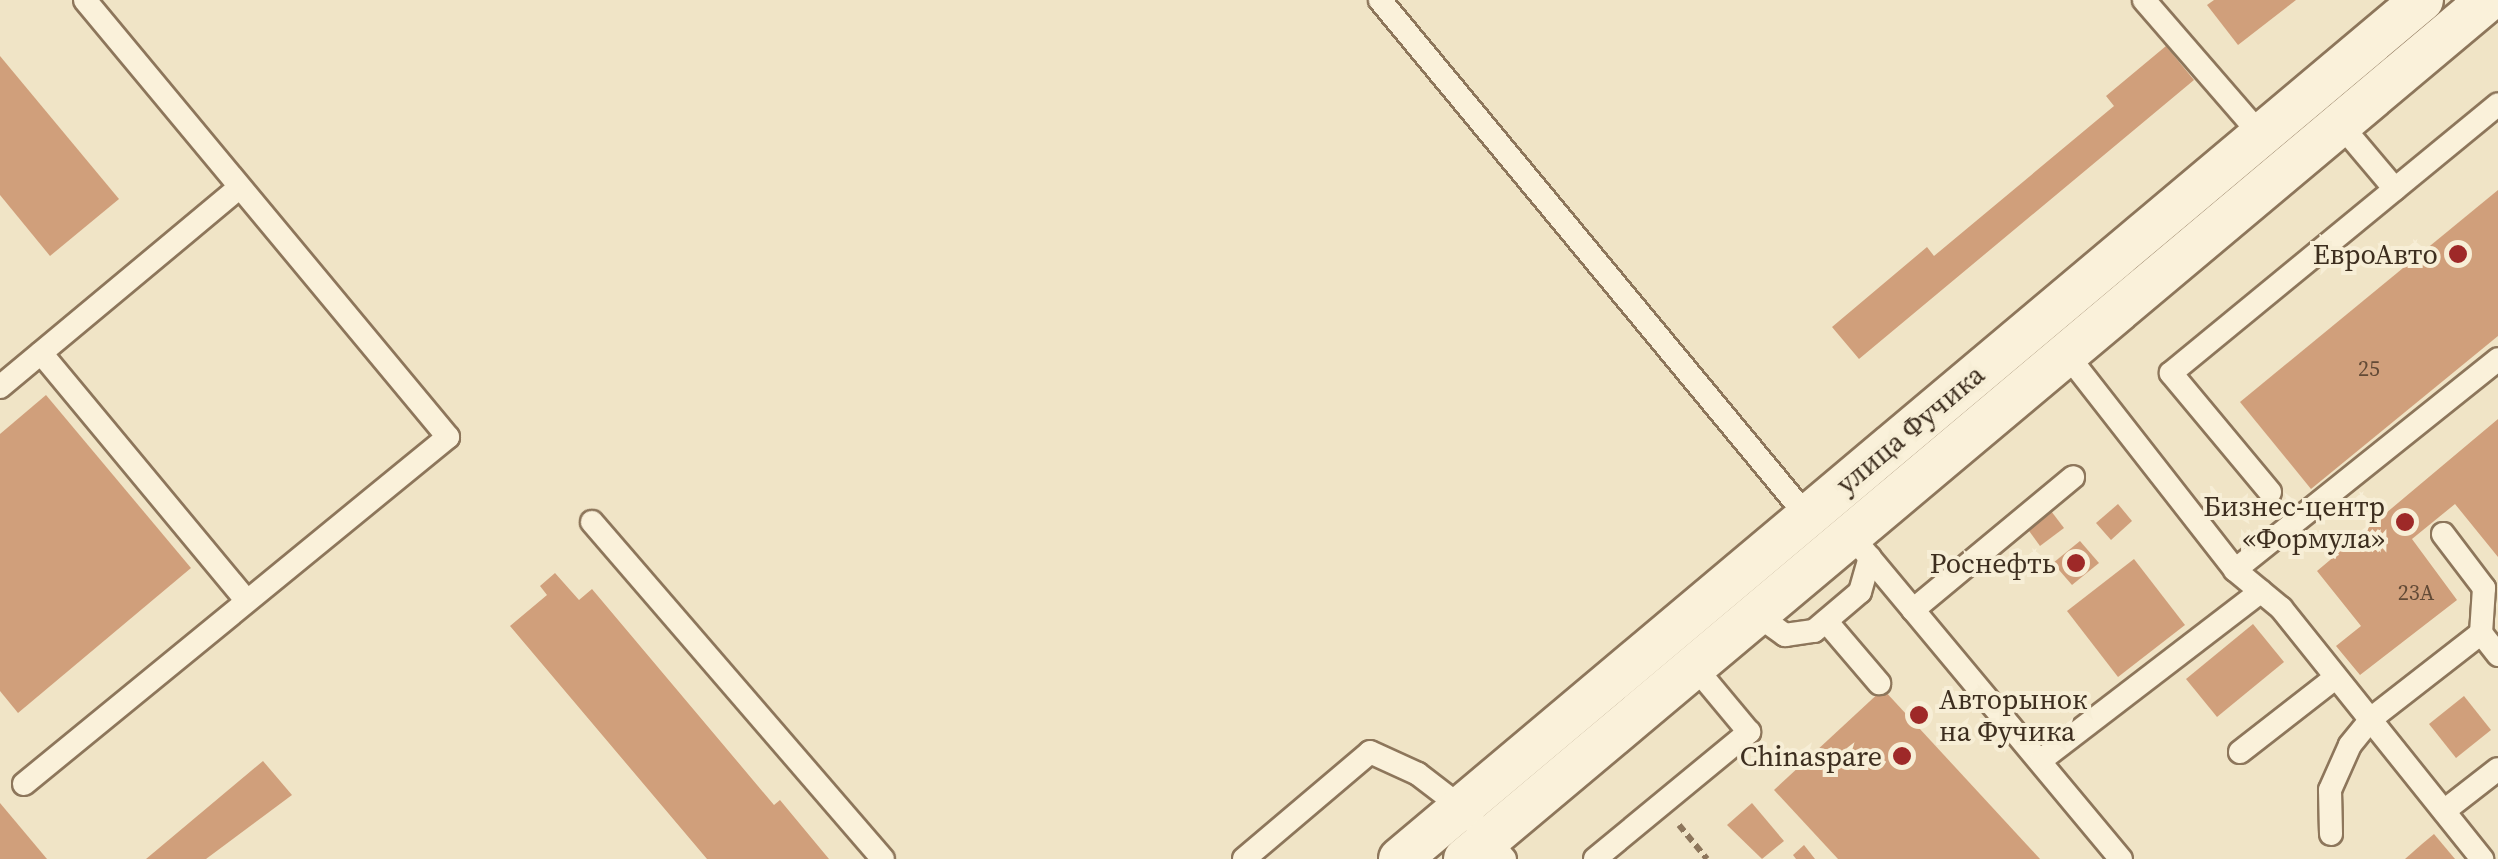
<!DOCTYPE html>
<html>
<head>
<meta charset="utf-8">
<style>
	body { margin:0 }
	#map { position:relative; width:2498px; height:859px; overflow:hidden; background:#f0e4c6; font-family:"Source Serif 4",serif }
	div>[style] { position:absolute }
	.building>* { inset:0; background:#d09f7b }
	.path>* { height:6px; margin-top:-3px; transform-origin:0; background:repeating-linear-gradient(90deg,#8d765b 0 8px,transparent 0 13px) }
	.roads { filter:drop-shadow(2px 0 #8d765b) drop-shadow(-2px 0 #8d765b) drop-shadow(0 2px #8d765b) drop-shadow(0 -2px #8d765b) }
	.service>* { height:22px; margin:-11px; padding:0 11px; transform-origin:11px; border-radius:11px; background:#faf1da }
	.minor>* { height:42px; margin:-21px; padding:0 21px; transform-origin:21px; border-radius:21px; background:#faf1da }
	.dots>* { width:28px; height:28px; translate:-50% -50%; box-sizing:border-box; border:5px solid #f7eed6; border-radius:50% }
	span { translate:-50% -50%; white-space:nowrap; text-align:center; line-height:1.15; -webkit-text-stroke:8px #f7eed6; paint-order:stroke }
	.number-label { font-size:22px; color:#624a36 }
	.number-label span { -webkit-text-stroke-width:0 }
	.poi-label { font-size:28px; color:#3d2e1f }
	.right { translate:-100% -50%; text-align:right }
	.left { translate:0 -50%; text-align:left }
	.street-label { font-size:28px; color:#3d2e1f }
</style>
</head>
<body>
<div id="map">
	<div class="building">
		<i style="clip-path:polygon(2214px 0,2296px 0,2238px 45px,2207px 5px)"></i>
		<i style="clip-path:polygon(2166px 46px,2194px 80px,1859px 359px,1832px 327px,1927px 247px,1934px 256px,2114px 106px,2106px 96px)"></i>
		<i style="clip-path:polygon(0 56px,119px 199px,50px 256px,0 195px)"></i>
		<i style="clip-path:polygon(2498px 190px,2498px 336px,2311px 489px,2240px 402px)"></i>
		<i style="clip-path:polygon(46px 395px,191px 568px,18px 713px,0 691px,0 434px)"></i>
		<i style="clip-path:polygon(2498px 419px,2498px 557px,2455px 504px,2412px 539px,2457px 600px,2360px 675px,2336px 646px,2361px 626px,2317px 571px)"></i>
		<i style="clip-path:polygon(2118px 504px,2132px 521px,2111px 540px,2096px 523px)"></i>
		<i style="clip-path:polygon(2048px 507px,2064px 528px,2040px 546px,2024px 524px)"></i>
		<i style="clip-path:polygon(2080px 541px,2099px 563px,2072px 585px,2053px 563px)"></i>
		<i style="clip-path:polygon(2134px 559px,2185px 625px,2118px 677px,2067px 611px)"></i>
		<i style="clip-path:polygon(555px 573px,579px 600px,592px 589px,774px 805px,780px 800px,829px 859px,707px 859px,510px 626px,547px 595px,540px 586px)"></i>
		<i style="clip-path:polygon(2253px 624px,2284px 662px,2217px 717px,2186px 679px)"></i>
		<i style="clip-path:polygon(1883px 689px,2040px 859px,1838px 859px,1774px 790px)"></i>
		<i style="clip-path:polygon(2464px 696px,2491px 730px,2456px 758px,2429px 724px)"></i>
		<i style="clip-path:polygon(263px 761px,292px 795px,206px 859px,146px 859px)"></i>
		<i style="clip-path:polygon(0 803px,47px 859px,0 859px)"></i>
		<i style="clip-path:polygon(1752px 803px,1784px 841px,1762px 859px,1727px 825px)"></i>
		<i style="clip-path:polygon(2434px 834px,2455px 859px,2405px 859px,2422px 844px)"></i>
		<i style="clip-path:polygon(1804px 845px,1815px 859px,1796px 859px,1793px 855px)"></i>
	</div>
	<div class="path">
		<i style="left:1679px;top:825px;width:44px;rotate:50.5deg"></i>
	</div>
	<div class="roads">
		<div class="service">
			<i style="left:1380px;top:0;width:676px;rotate:50.4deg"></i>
			<i style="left:2144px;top:0;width:188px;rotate:49.1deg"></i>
			<i style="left:2340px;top:124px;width:85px;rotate:49.8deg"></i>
			<i style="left:2061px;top:347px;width:283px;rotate:52deg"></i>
			<i style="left:2235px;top:570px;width:60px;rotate:39.6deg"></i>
			<i style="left:2281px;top:608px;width:322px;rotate:51.3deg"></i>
			<i style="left:41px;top:353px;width:322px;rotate:50.3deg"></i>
			<i style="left:0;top:387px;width:312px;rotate:-39.8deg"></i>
			<i style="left:2270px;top:492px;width:155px;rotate:-129.8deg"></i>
			<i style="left:2171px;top:373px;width:423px;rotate:-39.4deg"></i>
			<i style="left:592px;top:522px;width:445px;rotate:49.2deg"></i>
			<i style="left:1845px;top:528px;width:431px;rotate:50.2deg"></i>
			<i style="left:2443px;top:534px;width:68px;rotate:52.8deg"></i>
			<i style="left:2484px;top:588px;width:45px;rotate:93.8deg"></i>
			<i style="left:2235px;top:570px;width:337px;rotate:-38.7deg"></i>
			<i style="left:1913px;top:610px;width:208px;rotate:-39.7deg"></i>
			<i style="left:1756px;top:614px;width:36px;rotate:36deg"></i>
			<i style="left:1785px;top:635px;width:29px;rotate:-8deg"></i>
			<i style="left:1814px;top:631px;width:60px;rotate:-40.3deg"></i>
			<i style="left:1860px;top:592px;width:36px;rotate:-74deg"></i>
			<i style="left:1826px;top:621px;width:82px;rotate:49.5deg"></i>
			<i style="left:2240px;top:752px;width:120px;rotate:-37.9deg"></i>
			<i style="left:2041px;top:760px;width:277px;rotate:-37.5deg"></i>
			<i style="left:24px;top:784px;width:548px;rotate:-39.3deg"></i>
			<i style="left:448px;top:437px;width:568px;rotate:-129.72deg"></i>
			<i style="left:2444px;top:811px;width:68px;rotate:-37.9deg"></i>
			<i style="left:2331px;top:834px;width:44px;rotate:-91.3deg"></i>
			<i style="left:2330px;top:790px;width:49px;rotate:-66deg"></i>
			<i style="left:2350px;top:745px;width:35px;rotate:-51deg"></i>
			<i style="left:2372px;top:718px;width:138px;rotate:-37.9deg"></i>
			<i style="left:2481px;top:633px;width:28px;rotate:52deg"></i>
			<i style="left:1244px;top:859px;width:165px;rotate:-40.3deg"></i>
			<i style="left:1370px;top:752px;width:53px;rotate:24.6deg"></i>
			<i style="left:1418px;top:774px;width:54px;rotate:37.5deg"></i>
			<i style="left:1461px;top:807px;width:68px;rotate:49.8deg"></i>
			<i style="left:1595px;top:859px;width:200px;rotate:-39.5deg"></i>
			<i style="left:1749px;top:732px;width:86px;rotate:-129.8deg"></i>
		</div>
		<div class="minor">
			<i style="left:1400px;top:859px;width:1335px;rotate:-40.05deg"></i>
			<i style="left:1465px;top:859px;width:1336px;rotate:-40.02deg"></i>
		</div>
	</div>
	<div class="dots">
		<i style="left:2458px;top:254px;background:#9e2928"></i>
		<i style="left:2405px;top:522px;background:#9e2928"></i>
		<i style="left:2076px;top:563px;background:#9e2928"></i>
		<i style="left:1919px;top:715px;background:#9e2928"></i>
		<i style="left:1902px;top:756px;background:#9e2928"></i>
	</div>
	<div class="number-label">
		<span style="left:2369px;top:369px">25</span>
		<span style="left:2416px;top:593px">23А</span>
	</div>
	<div class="poi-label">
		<span class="right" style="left:2438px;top:254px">ЕвроАвто</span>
		<span class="right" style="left:2385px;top:522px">Бизнес-центр<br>«Формула»</span>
		<span class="right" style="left:2056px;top:563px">Роснефть</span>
		<span class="left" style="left:1939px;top:715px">Авторынок<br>на Фучика</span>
		<span class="right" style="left:1882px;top:756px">Chinaspare</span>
	</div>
	<div class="street-label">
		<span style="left:1910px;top:429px;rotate:-40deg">улица Фучика</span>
	</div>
</div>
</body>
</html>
